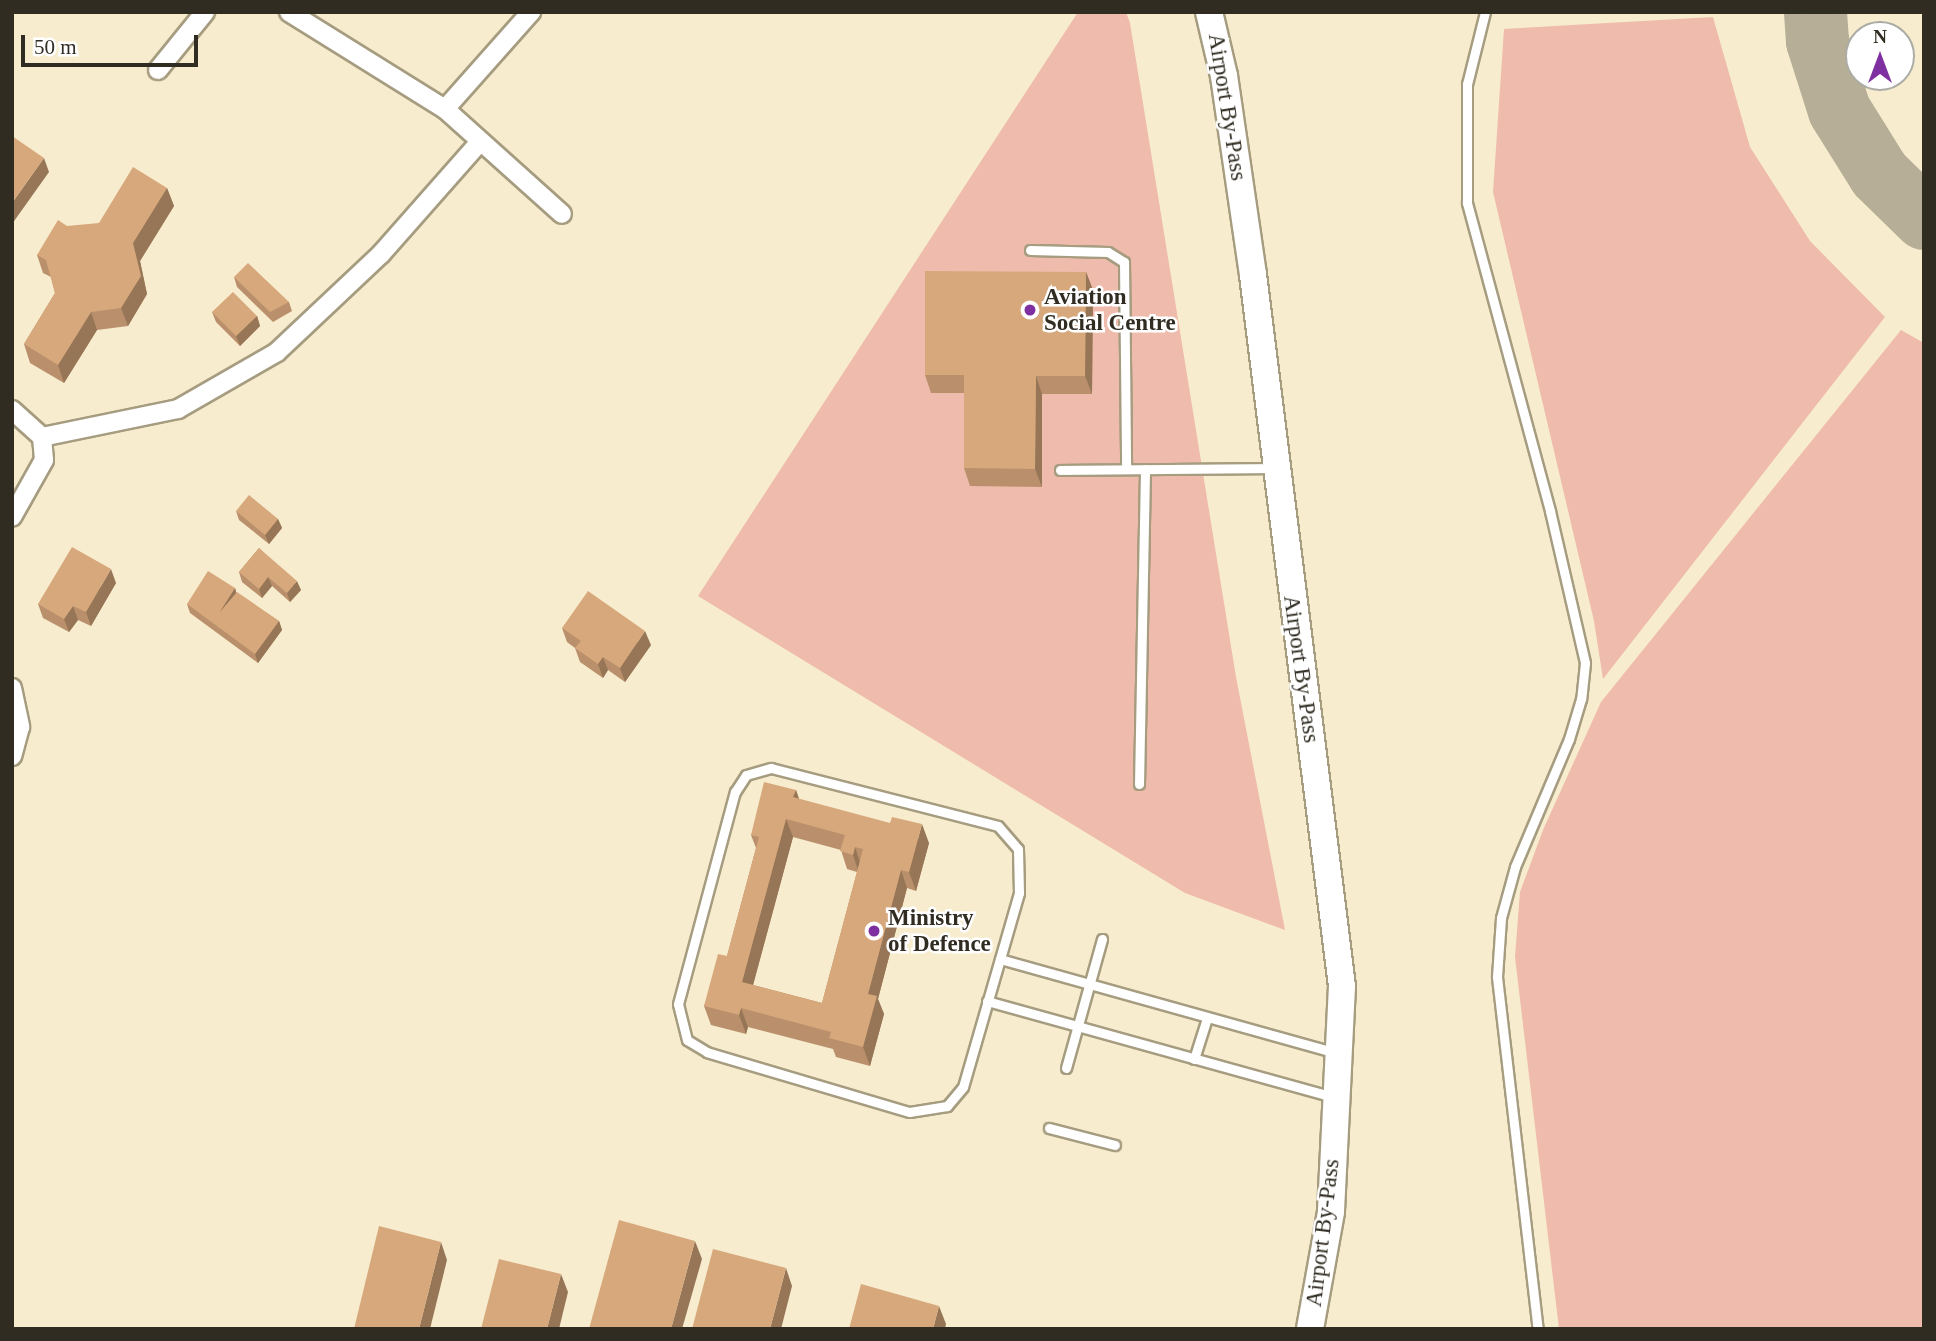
<!DOCTYPE html>
<html>
<head>
<meta charset="utf-8">
<style>
	body { margin:0 }
	#map { position:relative; width:1936px; height:1341px; overflow:hidden; background:#f7ecce; font-family:Georgia,serif }
	div>[style] { position:absolute }
	.green>* { inset:0; background:#efbbac }
	.taxiway>* { height:63px; margin:-31.5px; padding:0 31.5px; transform-origin:31.5px; border-radius:31.5px; background:#b6ae96 }
	.roads { filter:drop-shadow(2px 0 #a69c80) drop-shadow(-2px 0 #a69c80) drop-shadow(0 2px #a69c80) drop-shadow(0 -2px #a69c80) }
	.lane>* { height:9px; margin:-4.5px; padding:0 4.5px; transform-origin:4.5px; border-radius:4.5px; background:#fff }
	.street>* { height:18px; margin:-9px; padding:0 9px; transform-origin:9px; border-radius:9px; background:#fff }
	.secondary>* { height:26px; margin:-13px; padding:0 13px; transform-origin:13px; border-radius:13px; background:#fff }
	.wall>* { inset:0; background:#b9906b }
	.shaded-wall>* { inset:0; background:#967657 }
	.building>* { inset:0; background:#d7a87c }
	.dots>* { width:19px; height:19px; translate:-50% -50%; box-sizing:border-box; border:4px solid #fff; border-radius:50% }
	span { translate:-50% -50%; white-space:nowrap; text-align:center; line-height:1.15; -webkit-text-stroke:5px #fff; paint-order:stroke }
	.street-label { font-size:23px; color:#302c21 }
	.poi-label { font-size:23px; color:#302c21; font-weight:700 }
	.left { translate:0 -50%; text-align:left }
	.frame { position:absolute; inset:0; border:14px solid #302c21; pointer-events:none }
	.north { position:absolute; left:1845px; top:21px; width:70px; height:70px; box-sizing:border-box; background:#fff; border:2px solid #acaba6; border-radius:50%; rotate:0deg; font-size:19px; font-weight:700; line-height:28px; text-align:center; color:#302c21 }
	.north::after { content:''; display:block; margin:auto; width:24px; height:32px; background:#7e2fa0; clip-path:polygon(50% 0,100% 100%,50% 72%,0 100%) }
	.scale { position:absolute; left:21px; top:35px; width:177px; height:32px; box-sizing:border-box; border:4px solid #302c21; border-top:0; padding-left:9px; font-size:21px; line-height:24px; white-space:nowrap; color:#302c21; -webkit-text-stroke:5px #fff; paint-order:stroke }
</style>
</head>
<body>
<div id="map">
	<div class="green">
		<i style="clip-path:polygon(1078px 12px,1126px 12px,1130px 23px,1236px 677px,1285px 930px,1185px 893px,698px 596px)"></i>
		<i style="clip-path:polygon(1713px 17px,1750px 147px,1810px 241px,1885px 317px,1603px 679px,1594px 621px,1493px 192px,1504px 29px)"></i>
		<i style="clip-path:polygon(1901px 330px,1924px 343px,1924px 1329px,1559px 1329px,1515px 957px,1520px 892px,1543px 830px,1601px 702px)"></i>
	</div>
	<div class="taxiway">
		<i style="left:1815px;top:12px;width:29px;rotate:86deg"></i>
		<i style="left:1817px;top:41px;width:72px;rotate:72.3deg"></i>
		<i style="left:1839px;top:110px;width:75px;rotate:58deg"></i>
		<i style="left:1879px;top:174px;width:63px;rotate:44.4deg"></i>
	</div>
	<div class="roads">
		<div class="lane">
			<i style="left:1485px;top:12px;width:74px;rotate:104deg"></i>
			<i style="left:1467px;top:84px;width:119px;rotate:90deg"></i>
			<i style="left:1467px;top:203px;width:319px;rotate:74.9deg"></i>
			<i style="left:1550px;top:511px;width:156px;rotate:77deg"></i>
			<i style="left:1585px;top:663px;width:36px;rotate:96deg"></i>
			<i style="left:1581px;top:699px;width:42px;rotate:106.7deg"></i>
			<i style="left:1569px;top:739px;width:139px;rotate:112.9deg"></i>
			<i style="left:1515px;top:867px;width:53px;rotate:105.4deg"></i>
			<i style="left:1501px;top:918px;width:59px;rotate:93.9deg"></i>
			<i style="left:1497px;top:977px;width:354px;rotate:83.4deg"></i>
			<i style="left:1030px;top:250px;width:78px;rotate:1.5deg"></i>
			<i style="left:1108px;top:252px;width:19px;rotate:32deg"></i>
			<i style="left:1124px;top:262px;width:207px;rotate:89.4deg"></i>
			<i style="left:1060px;top:470px;width:214px;rotate:-0.5deg"></i>
			<i style="left:771px;top:768px;width:234px;rotate:14.3deg"></i>
			<i style="left:998px;top:826px;width:30px;rotate:49deg"></i>
			<i style="left:1018px;top:849px;width:44px;rotate:88.7deg"></i>
			<i style="left:1019px;top:893px;width:202px;rotate:106.1deg"></i>
			<i style="left:963px;top:1087px;width:25px;rotate:130deg"></i>
			<i style="left:947px;top:1106px;width:38px;rotate:171deg"></i>
			<i style="left:909px;top:1112px;width:211px;rotate:-163.5deg"></i>
			<i style="left:707px;top:1052px;width:23px;rotate:-149deg"></i>
			<i style="left:687px;top:1040px;width:37px;rotate:-104deg"></i>
			<i style="left:678px;top:1004px;width:220px;rotate:-75deg"></i>
			<i style="left:735px;top:792px;width:20px;rotate:-57deg"></i>
			<i style="left:746px;top:775px;width:26px;rotate:-16deg"></i>
			<i style="left:1139px;top:784px;width:315px;rotate:-88.9deg"></i>
			<i style="left:1000px;top:959px;width:349px;rotate:15.6deg"></i>
			<i style="left:987px;top:1001px;width:359px;rotate:15.5deg"></i>
			<i style="left:1194px;top:1059px;width:43px;rotate:-72.4deg"></i>
			<i style="left:1066px;top:1068px;width:134px;rotate:-74.4deg"></i>
			<i style="left:1049px;top:1128px;width:68px;rotate:14.4deg"></i>
		</div>
		<div class="street">
			<i style="left:289px;top:12px;width:184px;rotate:31.9deg"></i>
			<i style="left:445px;top:109px;width:157px;rotate:41.9deg"></i>
			<i style="left:158px;top:70px;width:75px;rotate:-51deg"></i>
			<i style="left:445px;top:109px;width:130px;rotate:-48.4deg"></i>
			<i style="left:12px;top:410px;width:40px;rotate:42deg"></i>
			<i style="left:42px;top:437px;width:23px;rotate:85deg"></i>
			<i style="left:44px;top:460px;width:65px;rotate:119.3deg"></i>
			<i style="left:42px;top:437px;width:139px;rotate:-11.6deg"></i>
			<i style="left:178px;top:409px;width:114px;rotate:-29.9deg"></i>
			<i style="left:277px;top:352px;width:143px;rotate:-43.3deg"></i>
			<i style="left:381px;top:254px;width:148px;rotate:-48.6deg"></i>
			<i style="left:12px;top:688px;width:40px;rotate:78deg"></i>
			<i style="left:20px;top:727px;width:30px;rotate:105deg"></i>
		</div>
		<div class="secondary">
			<i style="left:1209px;top:12px;width:66px;rotate:76.8deg"></i>
			<i style="left:1224px;top:76px;width:201px;rotate:81.7deg"></i>
			<i style="left:1253px;top:275px;width:717px;rotate:82.87deg"></i>
			<i style="left:1342px;top:986px;width:226px;rotate:92.8deg"></i>
			<i style="left:1331px;top:1212px;width:119px;rotate:100.2deg"></i>
		</div>
	</div>
	<div class="wall">
		<i style="clip-path:polygon(167px 188px,174px 206px,140px 261px,147px 294px,128px 326px,97px 330px,64px 383px,30px 363px,24px 344px,55px 293px,51px 277px,43px 273px,37px 255px)"></i>
		<i style="clip-path:polygon(1086px 272px,1093px 290px,1092px 394px,1042px 394px,1042px 487px,970px 486px,964px 468px,964px 393px,931px 393px,925px 375px)"></i>
		<i style="clip-path:polygon(234px 277px,289px 302px,292px 311px,273px 322px,237px 287px)"></i>
		<i style="clip-path:polygon(212px 312px,257px 316px,260px 326px,240px 346px,216px 322px)"></i>
		<i style="clip-path:polygon(236px 511px,278px 519px,282px 528px,269px 544px,239px 520px)"></i>
		<i style="clip-path:polygon(259px 548px,301px 590px,290px 602px,272px 586px,262px 598px,242px 582px,239px 572px)"></i>
		<i style="clip-path:polygon(116px 583px,91px 626px,78px 620px,69px 632px,43px 618px,38px 604px)"></i>
		<i style="clip-path:polygon(235px 588px,236px 593px,279px 621px,282px 630px,258px 663px,190px 613px,187px 604px)"></i>
		<i style="clip-path:polygon(562px 628px,651px 645px,625px 682px,608px 670px,603px 678px,580px 662px,575px 648px,567px 642px)"></i>
		<i style="clip-path:polygon(evenodd,796px 790px,799px 799px,929px 843px,916px 891px,907px 888px,878px 999px,884px 1014px,870px 1066px,836px 1057px,833px 1049px,748px 1027px,746px 1034px,711px 1025px,704px 1006px,727px 956px,756px 848px,751px 835px,796px 790px,793px 837px,841px 850px,847px 869px,857px 872px,822px 1003px,753px 985px,793px 837px)"></i>
	</div>
	<div class="shaded-wall">
		<i style="clip-path:polygon(44px 158px,49px 172px,12px 224px,12px 203px)"></i>
		<i style="clip-path:polygon(167px 188px,174px 206px,140px 261px,147px 294px,128px 326px,121px 308px,133px 243px)"></i>
		<i style="clip-path:polygon(1086px 272px,1093px 290px,1092px 394px,1085px 376px)"></i>
		<i style="clip-path:polygon(91px 312px,97px 330px,64px 383px,58px 365px)"></i>
		<i style="clip-path:polygon(257px 316px,260px 326px,240px 346px,236px 336px)"></i>
		<i style="clip-path:polygon(1036px 376px,1042px 394px,1042px 487px,1035px 469px)"></i>
		<i style="clip-path:polygon(278px 519px,282px 528px,269px 544px,265px 535px)"></i>
		<i style="clip-path:polygon(111px 569px,116px 583px,91px 626px,86px 612px)"></i>
		<i style="clip-path:polygon(268px 577px,272px 586px,262px 598px,259px 589px)"></i>
		<i style="clip-path:polygon(297px 581px,301px 590px,290px 602px,287px 593px)"></i>
		<i style="clip-path:polygon(235px 588px,238px 598px,219px 613px)"></i>
		<i style="clip-path:polygon(73px 606px,78px 620px,69px 632px,64px 619px)"></i>
		<i style="clip-path:polygon(279px 621px,282px 630px,258px 663px,255px 654px)"></i>
		<i style="clip-path:polygon(645px 631px,651px 645px,625px 682px,620px 668px)"></i>
		<i style="clip-path:polygon(603px 657px,608px 670px,603px 678px,598px 664px)"></i>
		<i style="clip-path:polygon(796px 790px,802px 808px,793px 797px)"></i>
		<i style="clip-path:polygon(786px 819px,793px 837px,749px 1000px,742px 982px)"></i>
		<i style="clip-path:polygon(922px 824px,929px 843px,916px 891px,909px 872px)"></i>
		<i style="clip-path:polygon(855px 847px,861px 865px,859px 873px,853px 855px)"></i>
		<i style="clip-path:polygon(901px 870px,907px 888px,878px 999px,884px 1014px,870px 1066px,863px 1047px,868px 994px)"></i>
		<i style="clip-path:polygon(741px 1008px,748px 1027px,746px 1034px,739px 1015px)"></i>
		<i style="clip-path:polygon(695px 1241px,702px 1259px,682px 1329px,671px 1329px)"></i>
		<i style="clip-path:polygon(441px 1242px,447px 1260px,430px 1329px,419px 1329px)"></i>
		<i style="clip-path:polygon(786px 1268px,792px 1286px,781px 1329px,770px 1329px)"></i>
		<i style="clip-path:polygon(561px 1274px,568px 1292px,559px 1329px,547px 1329px)"></i>
		<i style="clip-path:polygon(939px 1306px,946px 1324px,945px 1329px,933px 1329px)"></i>
	</div>
	<div class="building">
		<i style="clip-path:polygon(12px 136px,44px 158px,12px 203px)"></i>
		<i style="clip-path:polygon(133px 167px,167px 188px,133px 243px,141px 276px,121px 308px,91px 312px,58px 365px,24px 344px,55px 293px,46px 260px,37px 255px,58px 220px,67px 226px,99px 223px)"></i>
		<i style="clip-path:polygon(248px 263px,289px 302px,270px 312px,234px 277px)"></i>
		<i style="clip-path:polygon(925px 271px,1086px 272px,1085px 376px,1036px 376px,1035px 469px,964px 468px,964px 375px,925px 375px)"></i>
		<i style="clip-path:polygon(233px 292px,257px 316px,236px 336px,212px 312px)"></i>
		<i style="clip-path:polygon(249px 495px,278px 519px,265px 535px,236px 511px)"></i>
		<i style="clip-path:polygon(72px 547px,111px 569px,86px 612px,73px 606px,64px 619px,38px 604px)"></i>
		<i style="clip-path:polygon(259px 548px,297px 581px,287px 593px,268px 577px,259px 589px,239px 572px)"></i>
		<i style="clip-path:polygon(208px 571px,235px 588px,219px 613px,237px 592px,279px 621px,255px 654px,187px 604px)"></i>
		<i style="clip-path:polygon(588px 591px,645px 631px,620px 668px,603px 657px,598px 664px,575px 648px,581px 641px,562px 628px)"></i>
		<i style="clip-path:polygon(evenodd,764px 782px,796px 790px,793px 797px,890px 823px,892px 817px,922px 824px,909px 872px,901px 870px,868px 994px,877px 996px,863px 1047px,829px 1038px,831px 1032px,741px 1008px,739px 1015px,704px 1006px,718px 954px,727px 956px,759px 837px,751px 835px,764px 782px,786px 819px,845px 835px,840px 851px,853px 855px,855px 847px,863px 849px,822px 1003px,742px 982px,786px 819px)"></i>
		<i style="clip-path:polygon(619px 1220px,695px 1241px,671px 1329px,589px 1329px)"></i>
		<i style="clip-path:polygon(379px 1226px,441px 1242px,419px 1329px,354px 1329px)"></i>
		<i style="clip-path:polygon(713px 1249px,786px 1268px,770px 1329px,692px 1329px)"></i>
		<i style="clip-path:polygon(499px 1259px,561px 1274px,547px 1329px,481px 1329px)"></i>
		<i style="clip-path:polygon(861px 1284px,939px 1306px,933px 1329px,849px 1329px)"></i>
	</div>
	<div class="dots">
		<i style="left:1030px;top:310px;background:#7e2fa0"></i>
		<i style="left:874px;top:931px;background:#7e2fa0"></i>
	</div>
	<div class="street-label">
		<span style="left:1227px;top:107px;rotate:81deg">Airport By-Pass</span>
		<span style="left:1301px;top:669px;rotate:82deg">Airport By-Pass</span>
		<span style="left:1323px;top:1233px;rotate:-83deg">Airport By-Pass</span>
	</div>
	<div class="poi-label">
		<span class="left" style="left:1044px;top:310px">Aviation<br>Social Centre</span>
		<span class="left" style="left:888px;top:931px">Ministry<br>of Defence</span>
	</div>
	<div class="frame"></div>
	<div class="north">N</div>
	<div class="scale">50 m</div>
</div>
</body>
</html>
